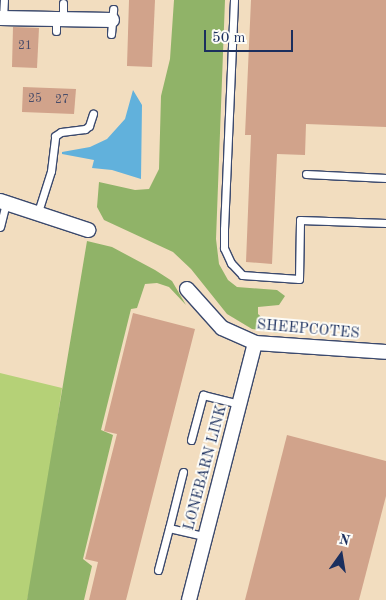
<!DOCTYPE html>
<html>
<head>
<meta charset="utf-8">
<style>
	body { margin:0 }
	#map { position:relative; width:386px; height:600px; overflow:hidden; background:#f2ddbf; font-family:"Old Standard TT",serif }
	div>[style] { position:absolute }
	.green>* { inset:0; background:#b5d177 }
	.forest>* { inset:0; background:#90b368 }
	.water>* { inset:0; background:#61b1dc }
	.building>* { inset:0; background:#d1a38b }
	.roads { filter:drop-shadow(1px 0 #3b496d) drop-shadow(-1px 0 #3b496d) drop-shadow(0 1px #3b496d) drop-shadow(0 -1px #3b496d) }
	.service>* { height:7px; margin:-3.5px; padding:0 3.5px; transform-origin:3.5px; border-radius:3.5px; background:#fff }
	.minor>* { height:14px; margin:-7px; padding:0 7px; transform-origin:7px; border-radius:7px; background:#fff }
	span { translate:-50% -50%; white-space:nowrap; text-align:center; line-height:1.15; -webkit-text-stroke:4px #fdfcf7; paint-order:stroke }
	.number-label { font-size:12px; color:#484c69 }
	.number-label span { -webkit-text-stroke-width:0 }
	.street-label { font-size:15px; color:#1b2f5e }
	.north { position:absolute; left:316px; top:530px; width:50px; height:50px; -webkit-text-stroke:4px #fdfcf7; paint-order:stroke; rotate:13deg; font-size:14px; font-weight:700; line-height:20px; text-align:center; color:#1b2f5e }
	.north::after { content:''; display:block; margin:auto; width:18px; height:22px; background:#1b2f5e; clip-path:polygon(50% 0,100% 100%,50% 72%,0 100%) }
	.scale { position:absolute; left:204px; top:30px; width:89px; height:22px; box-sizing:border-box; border:2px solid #1b2f5e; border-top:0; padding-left:6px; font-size:15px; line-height:18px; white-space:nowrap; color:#1b2f5e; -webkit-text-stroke:4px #fdfcf7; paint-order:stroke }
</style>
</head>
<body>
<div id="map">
	<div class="green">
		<i style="clip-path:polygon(0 373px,62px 388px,36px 563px,27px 600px,0 600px)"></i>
	</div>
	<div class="forest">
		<i style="clip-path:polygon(174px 0,225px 0,216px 239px,219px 264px,228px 280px,237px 287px,277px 290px,285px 296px,279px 305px,258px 307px,258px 314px,279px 333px,252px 329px,227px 314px,191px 269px,173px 252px,104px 220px,97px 207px,99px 182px,135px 190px,149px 189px,159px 169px,161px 96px,170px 59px)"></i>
		<i style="clip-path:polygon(87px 241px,112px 247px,155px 270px,172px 281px,186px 305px,169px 287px,157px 283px,145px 284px,137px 308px,131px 309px,101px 430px,113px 435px,83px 559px,92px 566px,84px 600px,27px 600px)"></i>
	</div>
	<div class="water">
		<i style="clip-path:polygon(133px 90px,142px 105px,141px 179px,112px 170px,92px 168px,94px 160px,62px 154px,62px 152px,90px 147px,107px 139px,125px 119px)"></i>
	</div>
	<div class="building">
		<i style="clip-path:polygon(129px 0,155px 0,152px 67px,127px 66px)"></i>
		<i style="clip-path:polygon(251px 0,386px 0,386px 127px,306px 124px,305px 155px,277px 154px,272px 264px,246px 262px,251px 135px,245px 135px)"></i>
		<i style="clip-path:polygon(13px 27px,39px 28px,37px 68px,12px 67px)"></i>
		<i style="clip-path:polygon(23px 87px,76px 89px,74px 114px,22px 112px)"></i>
		<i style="clip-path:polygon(133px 313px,195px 329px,126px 600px,89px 600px,98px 562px,85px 559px,117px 434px,104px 431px)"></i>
		<i style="clip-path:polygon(287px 435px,386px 461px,386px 496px,359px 600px,245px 600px)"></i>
	</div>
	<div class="roads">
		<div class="service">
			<i style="left:234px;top:0;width:229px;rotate:92.5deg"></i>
			<i style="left:224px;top:229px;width:19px;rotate:90deg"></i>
			<i style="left:224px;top:248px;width:17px;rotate:65deg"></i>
			<i style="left:231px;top:263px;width:16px;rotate:47deg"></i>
			<i style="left:242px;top:275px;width:57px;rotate:4deg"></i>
			<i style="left:299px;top:279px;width:59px;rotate:-89deg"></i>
			<i style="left:300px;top:220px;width:86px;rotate:2deg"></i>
			<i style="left:3px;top:18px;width:18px;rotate:-87deg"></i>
			<i style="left:63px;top:19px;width:16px;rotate:-90deg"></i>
			<i style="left:56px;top:31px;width:12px;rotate:-90deg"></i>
			<i style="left:111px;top:34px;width:25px;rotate:-85deg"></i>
			<i style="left:306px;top:174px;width:80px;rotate:2.9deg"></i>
			<i style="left:38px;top:212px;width:43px;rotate:-72.4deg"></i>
			<i style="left:51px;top:171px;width:35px;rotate:-83deg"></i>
			<i style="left:55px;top:136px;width:7px;rotate:-34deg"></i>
			<i style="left:61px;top:132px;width:24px;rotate:-7deg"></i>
			<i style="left:85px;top:129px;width:5px;rotate:-37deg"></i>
			<i style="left:89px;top:126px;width:13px;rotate:-72deg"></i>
			<i style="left:0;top:227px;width:25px;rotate:-76deg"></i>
			<i style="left:191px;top:440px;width:47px;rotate:-75.1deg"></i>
			<i style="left:203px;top:395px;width:37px;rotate:14deg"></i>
			<i style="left:183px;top:472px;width:58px;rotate:104deg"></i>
			<i style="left:169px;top:528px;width:37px;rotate:13deg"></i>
			<i style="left:158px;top:570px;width:43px;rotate:-75.3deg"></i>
		</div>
		<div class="minor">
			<i style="left:0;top:18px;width:112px;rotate:1deg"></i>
			<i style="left:0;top:201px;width:93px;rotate:18.2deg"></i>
			<i style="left:187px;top:289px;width:52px;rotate:48.1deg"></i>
			<i style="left:222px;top:328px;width:36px;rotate:24deg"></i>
			<i style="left:255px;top:343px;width:131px;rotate:3.9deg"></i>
			<i style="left:189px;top:600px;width:265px;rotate:-75.6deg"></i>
		</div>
	</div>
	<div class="number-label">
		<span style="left:25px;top:47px">21</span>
		<span style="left:35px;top:100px">25</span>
		<span style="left:62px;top:101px">27</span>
	</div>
	<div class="street-label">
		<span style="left:308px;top:330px;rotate:5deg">SHEEPCOTES</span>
		<span style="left:206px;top:468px;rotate:-75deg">LONEBARN LINK</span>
	</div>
	<div class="north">N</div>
	<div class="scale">50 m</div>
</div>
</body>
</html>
